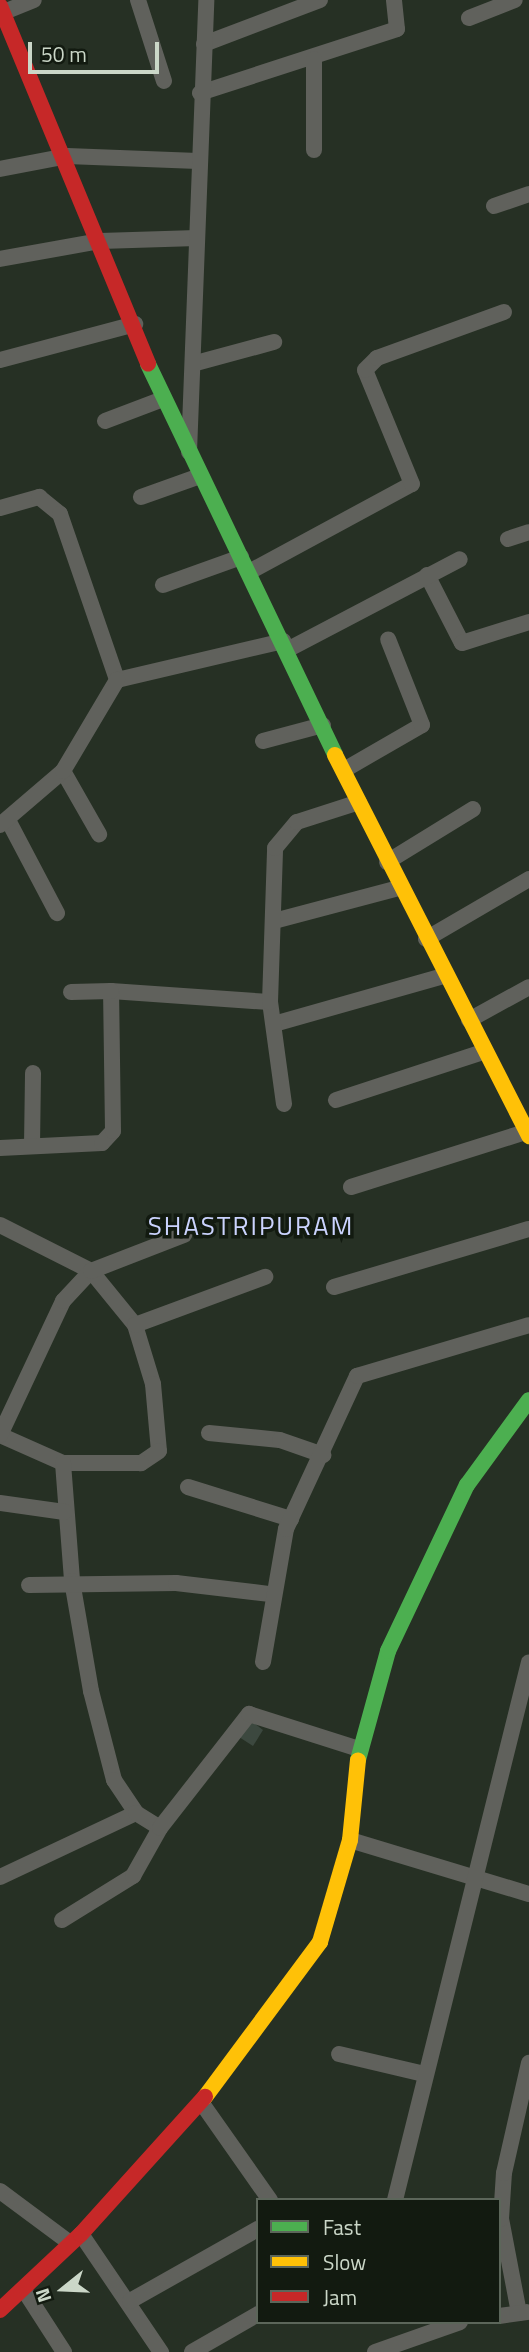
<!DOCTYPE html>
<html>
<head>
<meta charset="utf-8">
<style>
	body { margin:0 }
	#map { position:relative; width:529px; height:2352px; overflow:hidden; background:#263024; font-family:"Titillium Web",sans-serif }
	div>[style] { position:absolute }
	.building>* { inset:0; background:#3c483f }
	.street>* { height:16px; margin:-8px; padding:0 8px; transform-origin:8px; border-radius:8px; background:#60615c }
	.fast>* { height:16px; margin:-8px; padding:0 8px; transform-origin:8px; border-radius:8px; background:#4caf50 }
	.slow>* { height:16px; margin:-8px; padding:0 8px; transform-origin:8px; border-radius:8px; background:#ffc107 }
	.jam>* { height:16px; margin:-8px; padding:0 8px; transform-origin:8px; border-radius:8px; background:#c62828 }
	span { translate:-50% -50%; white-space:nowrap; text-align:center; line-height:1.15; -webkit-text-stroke:7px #121a10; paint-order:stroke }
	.neighbourhood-label { font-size:26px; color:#cbd3fe; letter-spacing:2px }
	.legend { position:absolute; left:256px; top:2198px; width:245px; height:126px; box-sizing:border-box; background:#121a10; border:2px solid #5c665a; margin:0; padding:9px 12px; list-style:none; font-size:21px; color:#cbd7c8 }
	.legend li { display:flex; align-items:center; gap:14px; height:35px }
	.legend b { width:35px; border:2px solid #5c665a }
	.north { position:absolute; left:28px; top:2254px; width:70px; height:70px; -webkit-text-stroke:5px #121a10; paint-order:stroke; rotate:252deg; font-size:19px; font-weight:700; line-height:28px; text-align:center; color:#cbd7c8 }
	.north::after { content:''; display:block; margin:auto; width:24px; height:32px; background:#cbd7c8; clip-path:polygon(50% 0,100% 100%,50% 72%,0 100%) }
	.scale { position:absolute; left:28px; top:42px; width:131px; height:32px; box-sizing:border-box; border:4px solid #cbd7c8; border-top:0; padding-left:9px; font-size:21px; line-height:24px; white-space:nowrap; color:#cbd7c8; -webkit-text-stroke:5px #121a10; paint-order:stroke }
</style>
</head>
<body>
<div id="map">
	<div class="building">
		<i style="clip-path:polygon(250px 1720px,263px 1730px,253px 1746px,239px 1737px)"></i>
	</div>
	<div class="street">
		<i style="left:138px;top:0;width:85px;rotate:72.2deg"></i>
		<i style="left:4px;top:12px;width:32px;rotate:-22deg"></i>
		<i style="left:469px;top:18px;width:49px;rotate:-21.4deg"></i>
		<i style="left:204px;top:44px;width:124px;rotate:-20.8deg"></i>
		<i style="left:200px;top:93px;width:207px;rotate:-18deg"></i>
		<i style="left:397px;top:29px;width:29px;rotate:-96deg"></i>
		<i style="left:314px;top:150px;width:91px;rotate:-90deg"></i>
		<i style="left:0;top:169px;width:68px;rotate:-11deg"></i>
		<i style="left:67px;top:156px;width:131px;rotate:2.2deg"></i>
		<i style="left:494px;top:206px;width:37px;rotate:-19deg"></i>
		<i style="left:0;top:259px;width:102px;rotate:-10.2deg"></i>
		<i style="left:100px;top:241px;width:97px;rotate:-1.8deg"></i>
		<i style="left:0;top:360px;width:140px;rotate:-14.9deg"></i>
		<i style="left:196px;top:363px;width:81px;rotate:-15.1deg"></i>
		<i style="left:105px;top:421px;width:62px;rotate:-20.8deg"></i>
		<i style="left:189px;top:452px;width:452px;rotate:-87.8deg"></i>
		<i style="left:141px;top:497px;width:63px;rotate:-19.6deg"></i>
		<i style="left:0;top:508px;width:41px;rotate:-15.8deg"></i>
		<i style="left:39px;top:497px;width:27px;rotate:39deg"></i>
		<i style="left:60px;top:514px;width:176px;rotate:71deg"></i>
		<i style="left:117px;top:680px;width:171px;rotate:-13.2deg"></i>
		<i style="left:508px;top:539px;width:22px;rotate:-18deg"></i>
		<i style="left:249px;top:572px;width:185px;rotate:-28.4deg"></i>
		<i style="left:412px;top:484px;width:123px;rotate:-112.4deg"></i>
		<i style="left:365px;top:370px;width:17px;rotate:-45deg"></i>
		<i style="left:377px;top:358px;width:135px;rotate:-19.9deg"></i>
		<i style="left:427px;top:575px;width:76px;rotate:62.8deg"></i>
		<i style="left:462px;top:643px;width:70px;rotate:-17.4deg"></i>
		<i style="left:163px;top:585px;width:83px;rotate:-19.7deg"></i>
		<i style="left:287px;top:650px;width:195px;rotate:-27.7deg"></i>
		<i style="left:263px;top:741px;width:62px;rotate:-14.9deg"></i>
		<i style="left:344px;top:770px;width:90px;rotate:-30deg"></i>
		<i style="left:422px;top:725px;width:92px;rotate:-111.6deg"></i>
		<i style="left:63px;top:771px;width:73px;rotate:60.3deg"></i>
		<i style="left:9px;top:822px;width:103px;rotate:62.2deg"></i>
		<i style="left:0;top:825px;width:83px;rotate:-40.6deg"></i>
		<i style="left:63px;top:771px;width:106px;rotate:-59.3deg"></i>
		<i style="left:387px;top:862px;width:101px;rotate:-31.6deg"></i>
		<i style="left:274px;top:921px;width:129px;rotate:-14.8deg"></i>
		<i style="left:426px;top:939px;width:119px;rotate:-30.2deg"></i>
		<i style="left:111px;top:991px;width:159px;rotate:4deg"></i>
		<i style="left:469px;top:1020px;width:68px;rotate:-28.8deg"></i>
		<i style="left:274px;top:1024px;width:177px;rotate:-15.8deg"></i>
		<i style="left:336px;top:1100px;width:155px;rotate:-18.1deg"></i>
		<i style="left:284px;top:1104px;width:103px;rotate:-97.8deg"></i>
		<i style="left:270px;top:1002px;width:154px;rotate:-88.1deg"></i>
		<i style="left:275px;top:848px;width:34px;rotate:-50deg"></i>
		<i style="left:297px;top:822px;width:65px;rotate:-17.9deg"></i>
		<i style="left:32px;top:1146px;width:73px;rotate:-89.2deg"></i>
		<i style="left:0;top:1148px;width:102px;rotate:-2.8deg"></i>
		<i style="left:102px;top:1143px;width:16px;rotate:-47deg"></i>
		<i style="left:113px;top:1131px;width:140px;rotate:-90.8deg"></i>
		<i style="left:111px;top:991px;width:40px;rotate:178.6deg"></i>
		<i style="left:351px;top:1187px;width:187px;rotate:-17.5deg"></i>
		<i style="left:0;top:1225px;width:102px;rotate:26.8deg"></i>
		<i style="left:91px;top:1271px;width:70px;rotate:50.8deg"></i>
		<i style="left:135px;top:1325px;width:62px;rotate:73deg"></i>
		<i style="left:153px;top:1384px;width:67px;rotate:84.9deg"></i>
		<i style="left:159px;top:1451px;width:22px;rotate:146deg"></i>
		<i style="left:141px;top:1463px;width:78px;rotate:180deg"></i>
		<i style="left:63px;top:1463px;width:69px;rotate:-156deg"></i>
		<i style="left:334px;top:1287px;width:203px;rotate:-16.6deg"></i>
		<i style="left:135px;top:1325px;width:139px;rotate:-20.3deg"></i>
		<i style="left:209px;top:1433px;width:71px;rotate:5.6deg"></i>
		<i style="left:280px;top:1440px;width:46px;rotate:19.2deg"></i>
		<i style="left:0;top:1435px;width:148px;rotate:-64.8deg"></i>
		<i style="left:63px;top:1301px;width:41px;rotate:-47deg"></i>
		<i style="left:91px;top:1271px;width:100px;rotate:-21.2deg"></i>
		<i style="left:63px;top:1463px;width:118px;rotate:85.6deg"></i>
		<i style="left:72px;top:1581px;width:112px;rotate:80.2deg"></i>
		<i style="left:91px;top:1691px;width:92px;rotate:75.5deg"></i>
		<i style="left:114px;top:1780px;width:40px;rotate:56deg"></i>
		<i style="left:188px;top:1487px;width:108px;rotate:17.3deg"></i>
		<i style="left:0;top:1503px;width:65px;rotate:8deg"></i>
		<i style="left:29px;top:1585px;width:147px;rotate:-0.8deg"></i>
		<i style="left:176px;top:1583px;width:95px;rotate:6.7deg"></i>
		<i style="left:263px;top:1662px;width:135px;rotate:-80.2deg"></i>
		<i style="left:286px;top:1529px;width:169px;rotate:-65.1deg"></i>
		<i style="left:357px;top:1376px;width:179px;rotate:-16.5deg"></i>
		<i style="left:350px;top:1840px;width:187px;rotate:16.8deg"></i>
		<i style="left:0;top:1877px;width:150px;rotate:-25.2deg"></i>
		<i style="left:136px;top:1813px;width:28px;rotate:32deg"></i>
		<i style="left:62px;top:1920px;width:84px;rotate:-31.8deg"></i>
		<i style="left:133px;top:1876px;width:55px;rotate:-60.6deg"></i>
		<i style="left:160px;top:1828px;width:145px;rotate:-52deg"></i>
		<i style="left:249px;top:1714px;width:115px;rotate:17.7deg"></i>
		<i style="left:339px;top:2054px;width:87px;rotate:13.2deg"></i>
		<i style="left:201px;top:2102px;width:120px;rotate:54.9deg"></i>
		<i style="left:0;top:2191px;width:87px;rotate:36.6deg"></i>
		<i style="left:395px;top:2200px;width:554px;rotate:-76.01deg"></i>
		<i style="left:81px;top:2234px;width:143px;rotate:55.9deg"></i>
		<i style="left:24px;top:2290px;width:74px;rotate:57.2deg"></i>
		<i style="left:130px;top:2301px;width:147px;rotate:-29.4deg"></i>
		<i style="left:519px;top:2313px;width:96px;rotate:-100.8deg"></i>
		<i style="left:501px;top:2219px;width:46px;rotate:-86.3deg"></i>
		<i style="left:504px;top:2173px;width:113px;rotate:-77.2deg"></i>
		<i style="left:499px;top:2316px;width:28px;rotate:-8deg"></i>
		<i style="left:192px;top:2352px;width:76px;rotate:-29.9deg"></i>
		<i style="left:375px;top:2352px;width:90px;rotate:-19.4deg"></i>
	</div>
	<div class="fast">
		<i style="left:148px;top:364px;width:433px;rotate:64.4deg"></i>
		<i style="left:358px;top:1760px;width:113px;rotate:-74.6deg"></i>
		<i style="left:388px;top:1651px;width:184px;rotate:-64.6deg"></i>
		<i style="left:467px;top:1485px;width:105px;rotate:-53.9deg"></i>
	</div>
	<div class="slow">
		<i style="left:335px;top:755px;width:428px;rotate:63deg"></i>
		<i style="left:205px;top:2097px;width:193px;rotate:-53.4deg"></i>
		<i style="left:320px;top:1942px;width:106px;rotate:-73.6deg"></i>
		<i style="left:350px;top:1840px;width:80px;rotate:-84.3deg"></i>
	</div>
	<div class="jam">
		<i style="left:0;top:6px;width:387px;rotate:67.5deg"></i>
		<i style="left:0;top:2310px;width:111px;rotate:-43.2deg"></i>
		<i style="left:81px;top:2234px;width:185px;rotate:-47.9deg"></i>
	</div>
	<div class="neighbourhood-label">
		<span style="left:251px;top:1226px">SHASTRIPURAM</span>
	</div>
	<ul class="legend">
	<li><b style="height:9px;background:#4caf50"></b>Fast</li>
	<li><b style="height:9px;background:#ffc107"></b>Slow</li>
	<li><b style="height:9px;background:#c62828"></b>Jam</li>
	</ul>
	<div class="north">N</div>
	<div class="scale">50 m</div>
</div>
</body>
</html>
